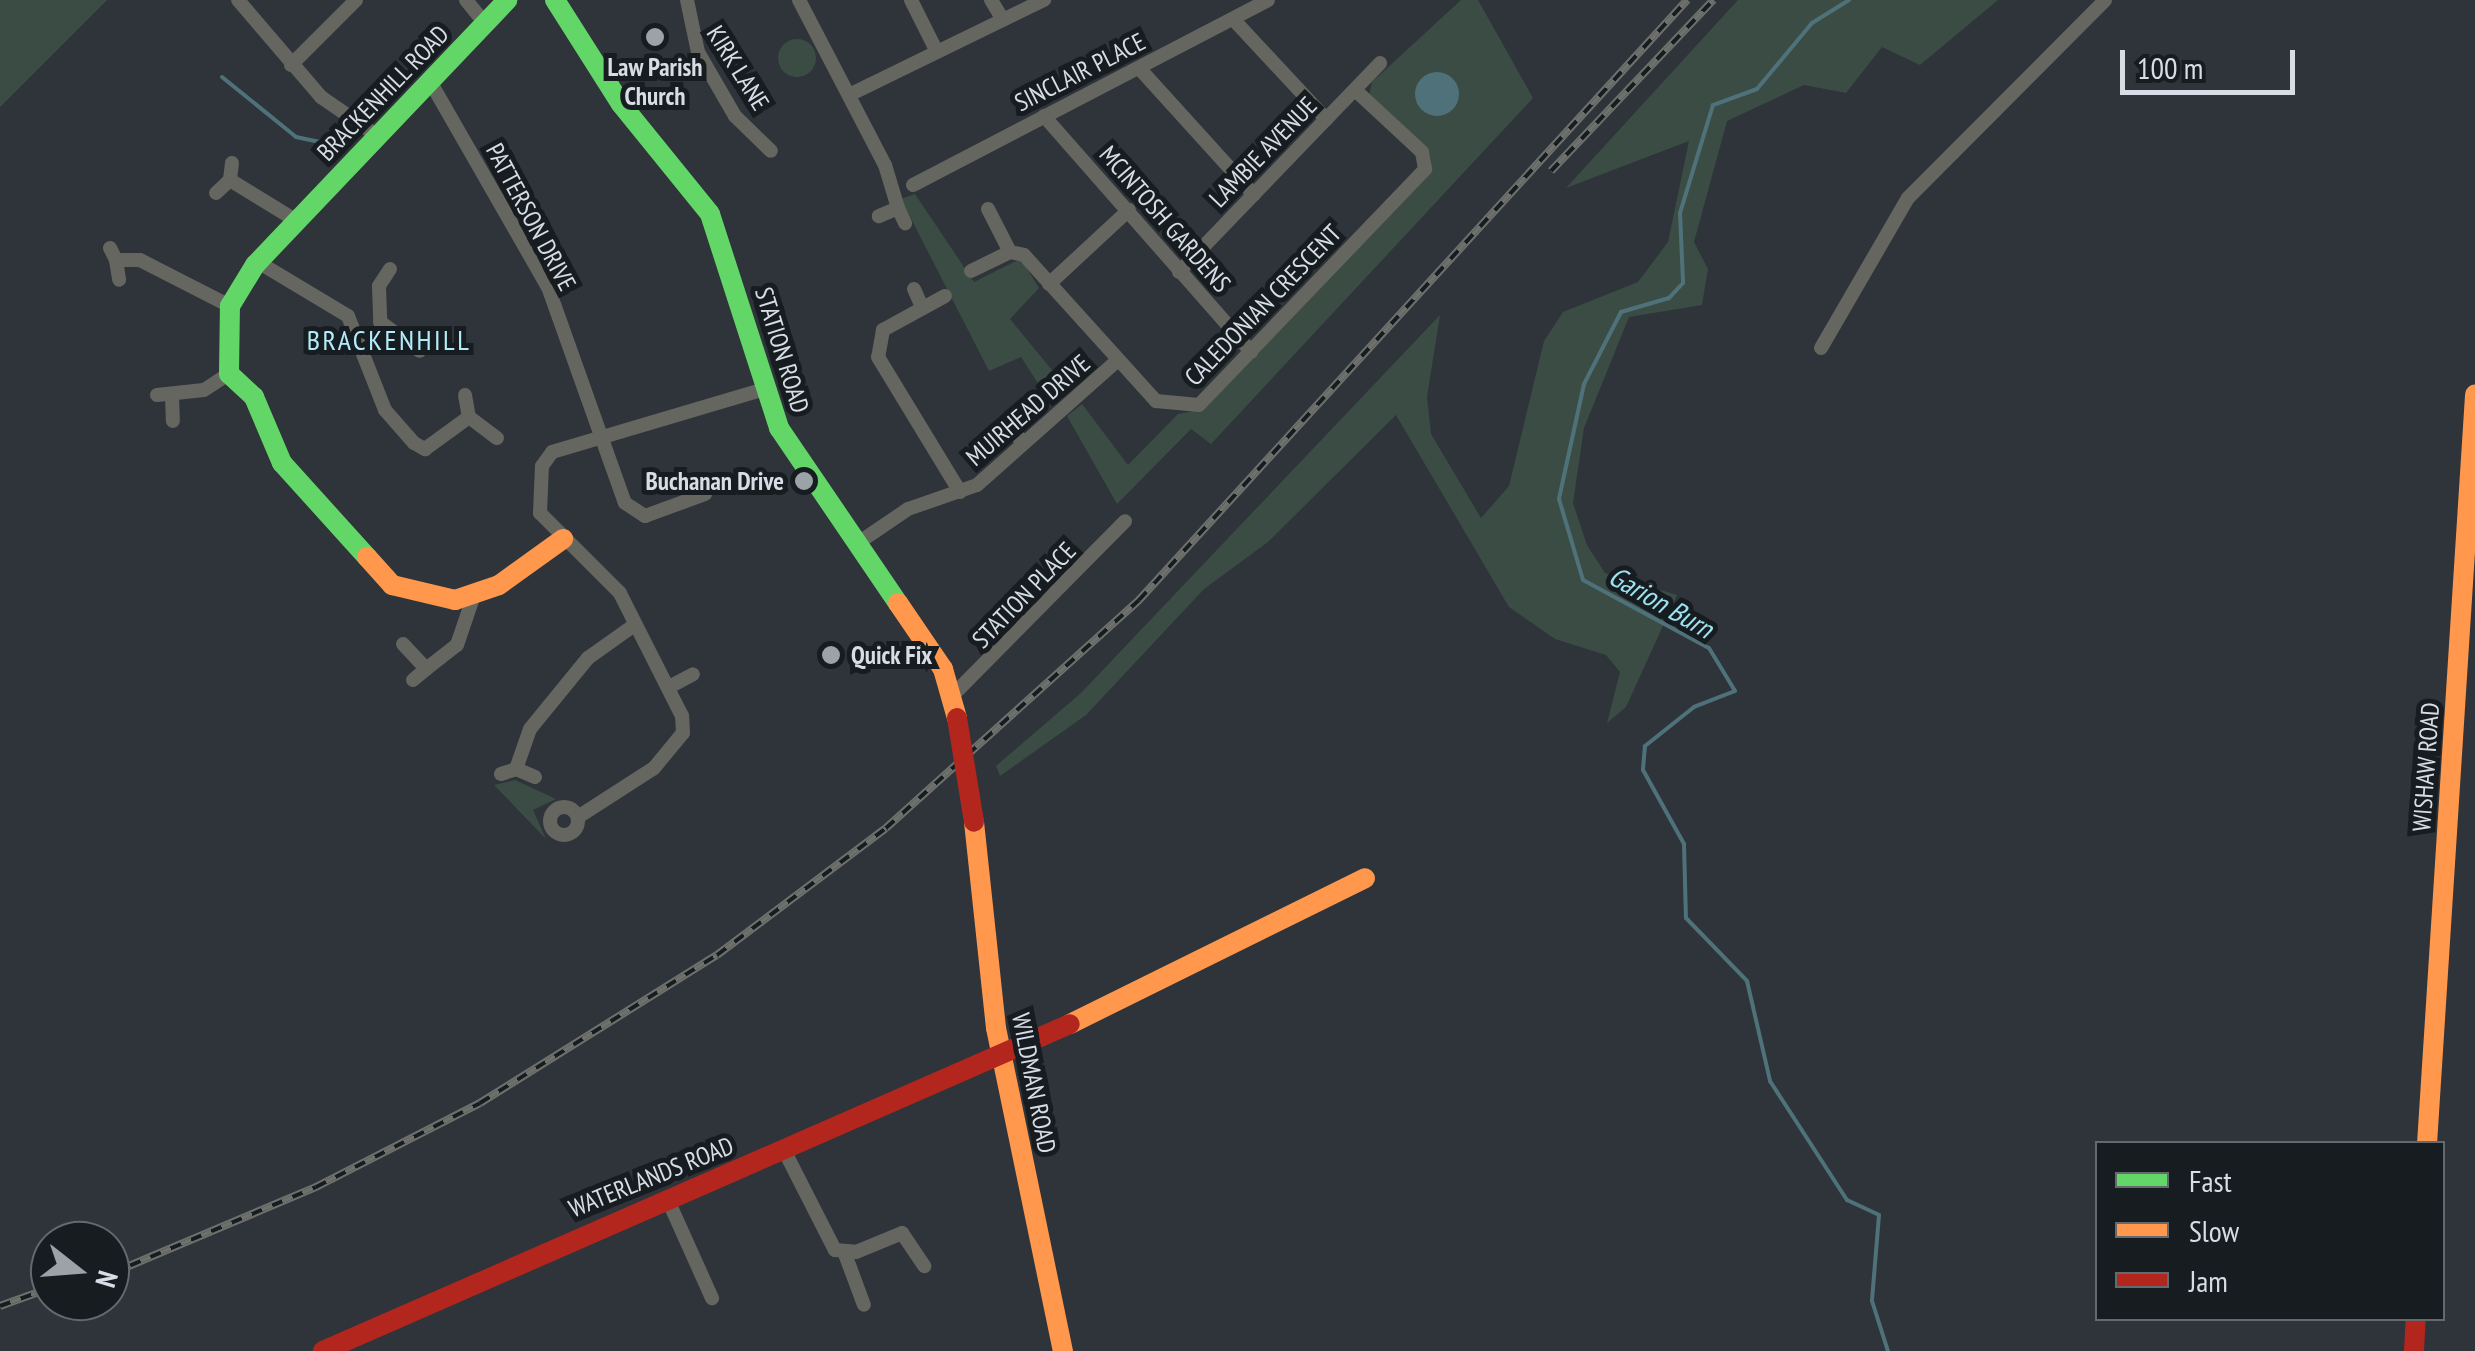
<!DOCTYPE html>
<html>
<head>
<meta charset="utf-8">
<style>
	body { margin:0 }
	#map { position:relative; width:2475px; height:1351px; overflow:hidden; background:#2e343a; font-family:"PT Sans Narrow",sans-serif }
	div>[style] { position:absolute }
	.green>* { inset:0; background:#3a4c44 }
	.round { border-radius:50% }
	.water>* { inset:0; background:#4f727a }
	.stream>* { height:4px; margin:-2px; padding:0 2px; transform-origin:2px; border-radius:2px; background:#4f727a }
	.street>* { height:14px; margin:-7px; padding:0 7px; transform-origin:7px; border-radius:7px; background:#65665f }
	.street>.ring { margin:-7px; padding:0; box-sizing:content-box; background:none; border:14px solid #65665f; border-radius:50% }
	.fast>* { height:20px; margin:-10px; padding:0 10px; transform-origin:10px; border-radius:10px; background:#63d668 }
	.slow>* { height:20px; margin:-10px; padding:0 10px; transform-origin:10px; border-radius:10px; background:#ff974d }
	.jam>* { height:20px; margin:-10px; padding:0 10px; transform-origin:10px; border-radius:10px; background:#b3261e }
	.rail>* { height:8px; margin-top:-4px; transform-origin:0; background:repeating-linear-gradient(90deg,#171c21 0 11px,#6e706c 0 22px); box-sizing:border-box; border-block:2px solid #6e706c }
	.jam-bridge>* { height:20px; margin:-10px; padding:0 10px; transform-origin:10px; border-radius:10px; background:#b3261e }
	.dots>* { width:28px; height:28px; translate:-50% -50%; box-sizing:border-box; border:5px solid #171c21; border-radius:50% }
	span { translate:-50% -50%; white-space:nowrap; text-align:center; line-height:1.15; -webkit-text-stroke:10px #171c21; paint-order:stroke }
	.poi-label { font-size:25px; color:#d6dde4; font-weight:700 }
	.right { translate:-100% -50%; text-align:right }
	.left { translate:0 -50%; text-align:left }
	.street-label { font-size:25px; color:#d6dde4 }
	.neighbourhood-label { font-size:28px; color:#b3ecf9; letter-spacing:2.5px }
	.water-label { font-size:28px; color:#9be3f1; font-style:italic }
	.legend { position:absolute; left:2095px; top:1141px; width:350px; height:180px; box-sizing:border-box; background:#171c21; border:2px solid #63696f; margin:0; padding:12px 18px; list-style:none; font-size:30px; color:#d6dde4 }
	.legend li { display:flex; align-items:center; gap:20px; height:50px }
	.legend b { width:50px; border:2px solid #63696f }
	.north { position:absolute; left:30px; top:1221px; width:100px; height:100px; box-sizing:border-box; background:#171c21; border:2px solid #63696f; border-radius:50%; rotate:107deg; font-size:28px; font-weight:700; line-height:40px; text-align:center; color:#d6dde4 }
	.north::after { content:''; display:block; margin:auto; width:35px; height:45px; background:#9ba2a8; clip-path:polygon(50% 0,100% 100%,50% 72%,0 100%) }
	.scale { position:absolute; left:2120px; top:50px; width:175px; height:45px; box-sizing:border-box; border:5px solid #d6dde4; border-top:0; padding-left:12px; font-size:30px; line-height:35px; white-space:nowrap; color:#d6dde4; -webkit-text-stroke:8px #171c21; paint-order:stroke }
</style>
</head>
<body>
<div id="map">
	<div class="green">
		<i style="clip-path:polygon(0 0,107px 0,0 107px)"></i>
		<i style="clip-path:polygon(1461px 0,1478px 0,1533px 98px,1211px 444px,1191px 429px,1117px 504px,1067px 416px,1082px 404px,1128px 465px,1178px 414px,1199px 410px,1431px 171px,1430px 155px,1369px 96px,1372px 82px)"></i>
		<i style="clip-path:polygon(1738px 0,1998px 0,1920px 65px,1882px 47px,1846px 93px,1804px 85px,1727px 121px,1694px 242px,1708px 269px,1702px 305px,1629px 317px,1584px 428px,1573px 503px,1587px 545px,1605px 573px,1677px 595px,1626px 707px,1607px 723px,1620px 672px,1606px 655px,1555px 639px,1509px 607px,1396px 415px,1268px 542px,1204px 589px,1086px 715px,1000px 776px,996px 766px,1081px 693px,1440px 315px,1427px 397px,1431px 434px,1481px 518px,1509px 486px,1544px 341px,1563px 312px,1638px 282px,1668px 242px,1689px 141px,1566px 188px)"></i>
		<i class="round" style="left:778px;top:39px;width:38px;height:38px"></i>
		<i style="clip-path:polygon(915px 194px,974px 282px,1018px 260px,1026px 267px,1039px 288px,1010px 319px,1069px 391px,1050px 402px,1021px 357px,989px 371px,901px 199px)"></i>
		<i style="clip-path:polygon(515px 780px,556px 799px,533px 810px,546px 839px,494px 785px)"></i>
	</div>
	<div class="water">
		<i class="round" style="left:1415px;top:72px;width:44px;height:44px"></i>
	</div>
	<div class="stream">
		<i style="left:1849px;top:0;width:44px;rotate:148.1deg"></i>
		<i style="left:1812px;top:23px;width:86px;rotate:129.8deg"></i>
		<i style="left:1757px;top:89px;width:47px;rotate:160deg"></i>
		<i style="left:1713px;top:105px;width:113px;rotate:107deg"></i>
		<i style="left:1680px;top:213px;width:70px;rotate:87.5deg"></i>
		<i style="left:1683px;top:283px;width:21px;rotate:133deg"></i>
		<i style="left:1669px;top:298px;width:50px;rotate:163.7deg"></i>
		<i style="left:1621px;top:312px;width:81px;rotate:117.2deg"></i>
		<i style="left:1584px;top:384px;width:118px;rotate:102.3deg"></i>
		<i style="left:1559px;top:499px;width:84px;rotate:73.5deg"></i>
		<i style="left:1583px;top:580px;width:143px;rotate:28.4deg"></i>
		<i style="left:1709px;top:648px;width:50px;rotate:58.8deg"></i>
		<i style="left:1735px;top:691px;width:44px;rotate:158.7deg"></i>
		<i style="left:1694px;top:707px;width:63px;rotate:141.5deg"></i>
		<i style="left:1645px;top:746px;width:24px;rotate:95deg"></i>
		<i style="left:1643px;top:770px;width:85px;rotate:61deg"></i>
		<i style="left:1684px;top:844px;width:74px;rotate:88.5deg"></i>
		<i style="left:1686px;top:918px;width:88px;rotate:45.9deg"></i>
		<i style="left:1747px;top:981px;width:103px;rotate:77deg"></i>
		<i style="left:1770px;top:1081px;width:142px;rotate:57.1deg"></i>
		<i style="left:1847px;top:1200px;width:35px;rotate:25deg"></i>
		<i style="left:1879px;top:1215px;width:86px;rotate:94.7deg"></i>
		<i style="left:1872px;top:1301px;width:52px;rotate:72.3deg"></i>
		<i style="left:222px;top:77px;width:95px;rotate:39deg"></i>
		<i style="left:296px;top:137px;width:40px;rotate:12deg"></i>
	</div>
	<div class="street">
		<i style="left:238px;top:0;width:128px;rotate:49.4deg"></i>
		<i style="left:321px;top:97px;width:67px;rotate:34.6deg"></i>
		<i style="left:466px;top:0;width:28px;rotate:51deg"></i>
		<i style="left:687px;top:0;width:53px;rotate:78.1deg"></i>
		<i style="left:698px;top:52px;width:74px;rotate:60deg"></i>
		<i style="left:735px;top:116px;width:50px;rotate:44.2deg"></i>
		<i style="left:799px;top:0;width:186px;rotate:62.5deg"></i>
		<i style="left:885px;top:165px;width:45px;rotate:73.2deg"></i>
		<i style="left:898px;top:208px;width:21px;rotate:157deg"></i>
		<i style="left:911px;top:0;width:58px;rotate:63.4deg"></i>
		<i style="left:991px;top:0;width:23px;rotate:59deg"></i>
		<i style="left:1233px;top:19px;width:137px;rotate:47.1deg"></i>
		<i style="left:291px;top:65px;width:92px;rotate:-45deg"></i>
		<i style="left:1139px;top:68px;width:171px;rotate:47.8deg"></i>
		<i style="left:431px;top:83px;width:235px;rotate:60.2deg"></i>
		<i style="left:548px;top:287px;width:229px;rotate:70.4deg"></i>
		<i style="left:625px;top:503px;width:24px;rotate:33deg"></i>
		<i style="left:645px;top:516px;width:64px;rotate:-20.1deg"></i>
		<i style="left:851px;top:94px;width:215px;rotate:-26deg"></i>
		<i style="left:1044px;top:116px;width:314px;rotate:48.7deg"></i>
		<i style="left:232px;top:163px;width:17px;rotate:97deg"></i>
		<i style="left:230px;top:180px;width:76px;rotate:31.6deg"></i>
		<i style="left:913px;top:185px;width:400px;rotate:-27.5deg"></i>
		<i style="left:216px;top:193px;width:19px;rotate:-43deg"></i>
		<i style="left:898px;top:208px;width:17px;rotate:65deg"></i>
		<i style="left:988px;top:209px;width:48px;rotate:62.9deg"></i>
		<i style="left:110px;top:248px;width:13px;rotate:63deg"></i>
		<i style="left:116px;top:260px;width:24px"></i>
		<i style="left:140px;top:260px;width:101px;rotate:27.1deg"></i>
		<i style="left:116px;top:260px;width:20px;rotate:81deg"></i>
		<i style="left:258px;top:262px;width:105px;rotate:31deg"></i>
		<i style="left:348px;top:316px;width:101px;rotate:68.5deg"></i>
		<i style="left:385px;top:410px;width:44px;rotate:48.7deg"></i>
		<i style="left:414px;top:443px;width:13px;rotate:29deg"></i>
		<i style="left:425px;top:449px;width:54px;rotate:-36deg"></i>
		<i style="left:390px;top:269px;width:20px;rotate:123deg"></i>
		<i style="left:379px;top:286px;width:36px;rotate:88deg"></i>
		<i style="left:380px;top:322px;width:49px;rotate:35.9deg"></i>
		<i style="left:971px;top:271px;width:43px;rotate:-26deg"></i>
		<i style="left:1010px;top:252px;width:14px;rotate:12deg"></i>
		<i style="left:1024px;top:255px;width:197px;rotate:47.9deg"></i>
		<i style="left:1156px;top:401px;width:43px;rotate:5.3deg"></i>
		<i style="left:1199px;top:405px;width:327px;rotate:-46.2deg"></i>
		<i style="left:1425px;top:169px;width:17px;rotate:-100deg"></i>
		<i style="left:1422px;top:152px;width:91px;rotate:-137.2deg"></i>
		<i style="left:1179px;top:272px;width:290px;rotate:-46.1deg"></i>
		<i style="left:1049px;top:284px;width:109px;rotate:-42.8deg"></i>
		<i style="left:914px;top:289px;width:20px;rotate:66deg"></i>
		<i style="left:945px;top:296px;width:71px;rotate:151.3deg"></i>
		<i style="left:883px;top:330px;width:27px;rotate:100deg"></i>
		<i style="left:878px;top:357px;width:158px;rotate:58.7deg"></i>
		<i style="left:1821px;top:348px;width:173px;rotate:-59.9deg"></i>
		<i style="left:1908px;top:198px;width:279px;rotate:-45.1deg"></i>
		<i style="left:157px;top:395px;width:47px;rotate:-6.1deg"></i>
		<i style="left:204px;top:390px;width:30px;rotate:-33deg"></i>
		<i style="left:465px;top:395px;width:22px;rotate:80deg"></i>
		<i style="left:469px;top:417px;width:35px;rotate:37deg"></i>
		<i style="left:172px;top:396px;width:25px;rotate:88deg"></i>
		<i style="left:1008px;top:426px;width:21px;rotate:47deg"></i>
		<i style="left:858px;top:543px;width:60px;rotate:-34.2deg"></i>
		<i style="left:908px;top:509px;width:73px;rotate:-19.2deg"></i>
		<i style="left:977px;top:485px;width:188px;rotate:-41.6deg"></i>
		<i style="left:403px;top:644px;width:34px;rotate:47deg"></i>
		<i style="left:426px;top:669px;width:39px;rotate:-38deg"></i>
		<i style="left:457px;top:645px;width:53px;rotate:-71.2deg"></i>
		<i style="left:413px;top:680px;width:17px;rotate:-40deg"></i>
		<i style="left:669px;top:687px;width:27px;rotate:-28deg"></i>
		<i style="left:952px;top:696px;width:246px;rotate:-45.3deg"></i>
		<i style="left:501px;top:774px;width:16px;rotate:-18deg"></i>
		<i style="left:535px;top:777px;width:21px;rotate:-157deg"></i>
		<i style="left:516px;top:769px;width:42px;rotate:-70.7deg"></i>
		<i style="left:530px;top:729px;width:92px;rotate:-50.8deg"></i>
		<i style="left:588px;top:658px;width:55px;rotate:-35.4deg"></i>
		<i class="ring" style="left:550px;top:807px;width:14px;height:14px"></i>
		<i style="left:578px;top:817px;width:90px;rotate:-32.8deg"></i>
		<i style="left:654px;top:768px;width:45px;rotate:-50.4deg"></i>
		<i style="left:683px;top:733px;width:17px;rotate:-93deg"></i>
		<i style="left:682px;top:716px;width:138px;rotate:-116.8deg"></i>
		<i style="left:620px;top:593px;width:113px;rotate:-135deg"></i>
		<i style="left:540px;top:513px;width:47px;rotate:-87.6deg"></i>
		<i style="left:542px;top:466px;width:17px;rotate:-54deg"></i>
		<i style="left:552px;top:452px;width:222px;rotate:-16.5deg"></i>
		<i style="left:785px;top:1152px;width:110px;rotate:63deg"></i>
		<i style="left:835px;top:1250px;width:21px;rotate:5deg"></i>
		<i style="left:856px;top:1252px;width:50px;rotate:-22.4deg"></i>
		<i style="left:902px;top:1233px;width:40px;rotate:56deg"></i>
		<i style="left:667px;top:1198px;width:110px;rotate:65.8deg"></i>
		<i style="left:845px;top:1254px;width:54px;rotate:69.6deg"></i>
	</div>
	<div class="fast">
		<i style="left:555px;top:0;width:123px;rotate:57.6deg"></i>
		<i style="left:621px;top:104px;width:141px;rotate:51deg"></i>
		<i style="left:710px;top:214px;width:225px;rotate:72.1deg"></i>
		<i style="left:779px;top:428px;width:212px;rotate:55.8deg"></i>
		<i style="left:367px;top:557px;width:127px;rotate:-132.1deg"></i>
		<i style="left:282px;top:463px;width:72px;rotate:-113deg"></i>
		<i style="left:254px;top:397px;width:34px;rotate:-137deg"></i>
		<i style="left:229px;top:374px;width:68px;rotate:-89.2deg"></i>
		<i style="left:230px;top:306px;width:48px;rotate:-58.6deg"></i>
		<i style="left:255px;top:265px;width:366px;rotate:-46.4deg"></i>
	</div>
	<div class="slow">
		<i style="left:367px;top:557px;width:38px;rotate:48deg"></i>
		<i style="left:392px;top:585px;width:65px;rotate:13.4deg"></i>
		<i style="left:455px;top:600px;width:46px;rotate:-18.8deg"></i>
		<i style="left:499px;top:585px;width:79px;rotate:-35.7deg"></i>
		<i style="left:898px;top:603px;width:80px;rotate:55.7deg"></i>
		<i style="left:943px;top:669px;width:51px;rotate:74.1deg"></i>
		<i style="left:974px;top:822px;width:207px;rotate:83.9deg"></i>
		<i style="left:996px;top:1028px;width:330px;rotate:78.3deg"></i>
		<i style="left:1070px;top:1024px;width:329px;rotate:-26.3deg"></i>
		<i style="left:2427px;top:1144px;width:751px;rotate:-86.33deg"></i>
	</div>
	<div class="jam">
		<i style="left:323px;top:1351px;width:815px;rotate:-23.64deg"></i>
		<i style="left:2414px;top:1351px;width:33px;rotate:-87deg"></i>
	</div>
	<div class="rail">
		<i style="left:1551px;top:171px;width:236px;rotate:-46.5deg"></i>
		<i style="left:110px;top:1274px;width:224px;rotate:-22.9deg"></i>
		<i style="left:316px;top:1187px;width:184px;rotate:-27.1deg"></i>
		<i style="left:480px;top:1103px;width:279px;rotate:-32deg"></i>
		<i style="left:717px;top:955px;width:211px;rotate:-36.9deg"></i>
		<i style="left:886px;top:828px;width:341px;rotate:-42deg"></i>
		<i style="left:1139px;top:600px;width:813px;rotate:-47.59deg"></i>
		<i style="left:0;top:1306px;width:53px;rotate:-19.8deg"></i>
	</div>
	<div class="jam-bridge">
		<i style="left:957px;top:718px;width:105px;rotate:80.7deg"></i>
	</div>
	<div class="dots">
		<i style="left:655px;top:37px;background:#9ba2a8"></i>
		<i style="left:804px;top:481px;background:#9ba2a8"></i>
		<i style="left:831px;top:655px;background:#9ba2a8"></i>
	</div>
	<div class="poi-label">
		<span style="left:655px;top:82px">Law Parish<br>Church</span>
		<span class="right" style="left:784px;top:481px">Buchanan Drive</span>
		<span class="left" style="left:851px;top:655px">Quick Fix</span>
	</div>
	<div class="street-label">
		<span style="left:738px;top:68px;rotate:58deg">KIRK LANE</span>
		<span style="left:1080px;top:72px;rotate:-27deg">SINCLAIR PLACE</span>
		<span style="left:383px;top:93px;rotate:-46deg">BRACKENHILL ROAD</span>
		<span style="left:1263px;top:152px;rotate:-46deg">LAMBIE AVENUE</span>
		<span style="left:531px;top:217px;rotate:62deg">PATTERSON DRIVE</span>
		<span style="left:1165px;top:219px;rotate:49deg">MCINTOSH GARDENS</span>
		<span style="left:1263px;top:305px;rotate:-46deg">CALEDONIAN CRESCENT</span>
		<span style="left:782px;top:350px;rotate:73deg">STATION ROAD</span>
		<span style="left:1028px;top:410px;rotate:-41deg">MUIRHEAD DRIVE</span>
		<span style="left:1024px;top:595px;rotate:-46deg">STATION PLACE</span>
		<span style="left:2426px;top:767px;rotate:-86deg">WISHAW ROAD</span>
		<span style="left:1034px;top:1083px;rotate:79deg">WILDMAN ROAD</span>
		<span style="left:651px;top:1177px;rotate:-22deg">WATERLANDS ROAD</span>
	</div>
	<div class="neighbourhood-label">
		<span style="left:389px;top:340px">BRACKENHILL</span>
	</div>
	<div class="water-label">
		<span style="left:1661px;top:602px;rotate:30deg">Garion Burn</span>
	</div>
	<ul class="legend">
	<li><b style="height:12px;background:#63d668"></b>Fast</li>
	<li><b style="height:12px;background:#ff974d"></b>Slow</li>
	<li><b style="height:12px;background:#b3261e"></b>Jam</li>
	</ul>
	<div class="north">N</div>
	<div class="scale">100 m</div>
</div>
</body>
</html>
